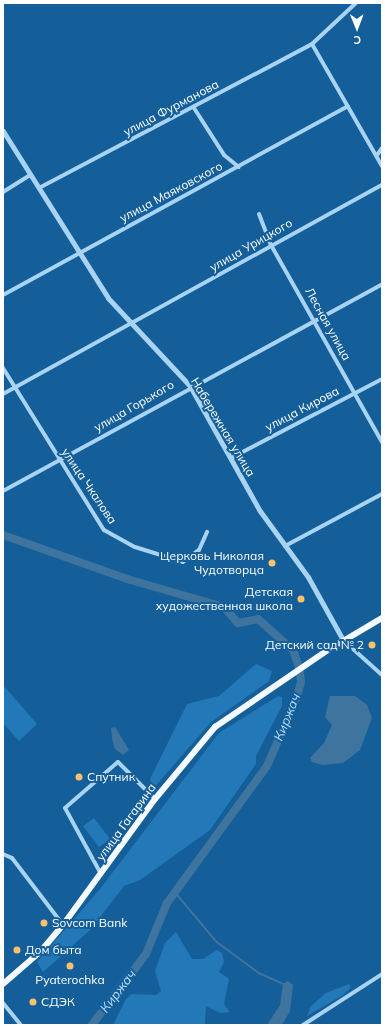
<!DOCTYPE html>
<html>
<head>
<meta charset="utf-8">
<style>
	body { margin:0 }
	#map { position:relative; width:385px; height:1028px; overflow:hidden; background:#145f9a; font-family:Mulish,sans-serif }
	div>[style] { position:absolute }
	.green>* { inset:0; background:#2379b7 }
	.water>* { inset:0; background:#3f749e }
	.stream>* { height:1.5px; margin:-0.75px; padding:0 0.75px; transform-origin:0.75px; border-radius:0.75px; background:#3f749e }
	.river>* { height:8px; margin:-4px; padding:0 4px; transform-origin:4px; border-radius:4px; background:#3f749e }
	.minor>* { height:4px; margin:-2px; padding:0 2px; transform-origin:2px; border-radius:2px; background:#a8d3f3 }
	.tertiary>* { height:5px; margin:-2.5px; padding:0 2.5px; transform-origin:2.5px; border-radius:2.5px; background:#a8d3f3 }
	.primary>* { height:6px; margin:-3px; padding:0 3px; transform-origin:3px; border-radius:3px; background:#f4faff }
	.dots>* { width:11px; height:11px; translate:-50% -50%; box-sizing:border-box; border:2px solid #145f9a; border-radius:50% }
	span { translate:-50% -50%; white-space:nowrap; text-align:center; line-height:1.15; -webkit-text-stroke:4px #145f9a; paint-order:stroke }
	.street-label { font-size:12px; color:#fff }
	.poi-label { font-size:12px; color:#fff }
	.right { translate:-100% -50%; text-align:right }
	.left { translate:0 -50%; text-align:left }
	.water-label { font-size:13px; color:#b5ddf9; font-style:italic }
	.frame { position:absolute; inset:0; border:4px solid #fff; pointer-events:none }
	.north { position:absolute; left:337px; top:8px; width:40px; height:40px; -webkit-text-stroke:3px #145f9a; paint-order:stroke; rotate:179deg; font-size:11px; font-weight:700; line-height:16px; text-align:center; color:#fff }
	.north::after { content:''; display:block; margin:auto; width:14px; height:18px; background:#fff; clip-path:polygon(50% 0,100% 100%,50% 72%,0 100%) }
</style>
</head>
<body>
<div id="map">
	<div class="green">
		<i style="clip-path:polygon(256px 664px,272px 671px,269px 681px,211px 722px,153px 789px,150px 779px,187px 704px,219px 696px)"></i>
		<i style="clip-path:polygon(3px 685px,37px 724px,19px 741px,3px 723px)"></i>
		<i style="clip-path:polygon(278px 696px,282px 697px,282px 706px,256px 756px,256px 764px,210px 830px,140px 880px,124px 886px,90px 930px,43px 972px,37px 962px,100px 889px,219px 733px)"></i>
		<i style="clip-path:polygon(94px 818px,110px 839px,99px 847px,83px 826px)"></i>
		<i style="clip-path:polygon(176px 932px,192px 959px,203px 959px,217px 950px,222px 953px,224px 962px,219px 972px,229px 979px,224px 1004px,230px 1012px,220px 1013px,206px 1006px,205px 1025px,113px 1025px,126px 999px,132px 994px,156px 995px,161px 991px,155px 971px,165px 943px)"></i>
		<i style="clip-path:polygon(349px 984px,351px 987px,343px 995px,307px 1016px,311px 1006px,326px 993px)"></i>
	</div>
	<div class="water">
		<i style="clip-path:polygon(330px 696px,355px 696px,367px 705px,372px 718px,360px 750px,343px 763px,322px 765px,312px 762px,310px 758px,324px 743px,332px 725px,325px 717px)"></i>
		<i style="clip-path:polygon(115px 727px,129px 750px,123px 755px,115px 749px,112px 739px,111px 728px)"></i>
		<i style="clip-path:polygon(288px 981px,293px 985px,290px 1011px,282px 1025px,267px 1025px,280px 1005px,283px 984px)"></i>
	</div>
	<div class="stream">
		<i style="left:175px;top:892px;width:65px;rotate:50deg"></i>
		<i style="left:217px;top:942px;width:52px;rotate:36.4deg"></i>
		<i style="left:259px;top:973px;width:30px;rotate:24deg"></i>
	</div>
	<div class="river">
		<i style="left:3px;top:535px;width:132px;rotate:19.5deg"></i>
		<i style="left:127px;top:579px;width:101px;rotate:16.1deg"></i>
		<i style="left:224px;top:607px;width:21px;rotate:49deg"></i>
		<i style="left:238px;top:623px;width:20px;rotate:-11deg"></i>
		<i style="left:258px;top:619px;width:47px;rotate:41.5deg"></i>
		<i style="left:293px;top:650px;width:18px;rotate:71deg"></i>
		<i style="left:299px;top:667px;width:15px;rotate:82deg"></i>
		<i style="left:301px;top:682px;width:18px;rotate:106deg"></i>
		<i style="left:296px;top:699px;width:73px;rotate:113.4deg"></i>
		<i style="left:267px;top:766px;width:170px;rotate:126.1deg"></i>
		<i style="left:167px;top:903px;width:55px;rotate:112.4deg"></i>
		<i style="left:146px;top:954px;width:89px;rotate:127.3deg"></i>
	</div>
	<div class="minor">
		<i style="left:312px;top:44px;width:141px;rotate:60.2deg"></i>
		<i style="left:194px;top:108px;width:56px;rotate:57.4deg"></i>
		<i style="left:224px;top:155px;width:19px;rotate:39deg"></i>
		<i style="left:377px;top:155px;width:9px;rotate:-54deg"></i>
		<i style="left:39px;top:188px;width:309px;rotate:-27.8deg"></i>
		<i style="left:312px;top:44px;width:60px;rotate:-43deg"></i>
		<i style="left:3px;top:192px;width:32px;rotate:-32deg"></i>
		<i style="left:259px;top:214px;width:33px;rotate:69deg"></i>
		<i style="left:271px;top:245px;width:226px;rotate:60.6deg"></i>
		<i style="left:3px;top:295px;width:393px;rotate:-28.7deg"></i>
		<i style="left:3px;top:368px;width:191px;rotate:58.1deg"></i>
		<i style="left:104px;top:530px;width:35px;rotate:29deg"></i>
		<i style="left:135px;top:547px;width:50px;rotate:17.4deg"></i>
		<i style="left:183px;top:562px;width:20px;rotate:-37deg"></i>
		<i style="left:199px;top:550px;width:20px;rotate:-66deg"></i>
		<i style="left:3px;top:394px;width:433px;rotate:-28.9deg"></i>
		<i style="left:231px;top:458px;width:170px;rotate:-27.6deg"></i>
		<i style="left:3px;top:491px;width:432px;rotate:-28.6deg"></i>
		<i style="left:285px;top:546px;width:110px;rotate:-28.2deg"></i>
		<i style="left:343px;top:640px;width:52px;rotate:41.9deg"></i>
		<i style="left:3px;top:854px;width:10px;rotate:24deg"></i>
		<i style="left:12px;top:858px;width:84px;rotate:52.7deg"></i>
		<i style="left:101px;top:874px;width:75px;rotate:-118.6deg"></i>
		<i style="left:65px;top:808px;width:70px;rotate:-41deg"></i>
		<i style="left:118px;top:762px;width:52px;rotate:45deg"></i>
		<i style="left:3px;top:1003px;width:28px;rotate:51deg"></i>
		<i style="left:303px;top:1025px;width:94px;rotate:-32.8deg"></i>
	</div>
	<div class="tertiary">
		<i style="left:3px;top:131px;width:197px;rotate:57.8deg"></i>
		<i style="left:108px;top:298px;width:120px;rotate:47deg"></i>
		<i style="left:190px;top:386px;width:143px;rotate:60.8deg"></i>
		<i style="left:260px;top:511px;width:82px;rotate:54deg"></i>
		<i style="left:308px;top:577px;width:72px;rotate:60.9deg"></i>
	</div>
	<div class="primary">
		<i style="left:3px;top:984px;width:50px;rotate:-41deg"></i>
		<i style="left:41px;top:951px;width:34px;rotate:-50deg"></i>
		<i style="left:63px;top:925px;width:156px;rotate:-53.9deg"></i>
		<i style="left:155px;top:799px;width:94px;rotate:-50.2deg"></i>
		<i style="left:215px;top:727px;width:137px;rotate:-34.3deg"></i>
		<i style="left:328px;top:650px;width:63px;rotate:-30.7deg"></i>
	</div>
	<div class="dots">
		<i style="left:272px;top:563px;background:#ffc26a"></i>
		<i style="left:301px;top:599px;background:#ffc26a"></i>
		<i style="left:372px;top:645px;background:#ffc26a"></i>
		<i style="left:79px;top:777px;background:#ffc26a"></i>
		<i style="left:44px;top:923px;background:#ffc26a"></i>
		<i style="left:17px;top:950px;background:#ffc26a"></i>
		<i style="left:70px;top:966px;background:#ffc26a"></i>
		<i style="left:33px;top:1002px;background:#ffc26a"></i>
	</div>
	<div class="street-label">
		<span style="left:171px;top:108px;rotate:-28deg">улица Фурманова</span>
		<span style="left:171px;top:192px;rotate:-28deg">улица Маяковского</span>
		<span style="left:251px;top:245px;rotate:-30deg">улица Урицкого</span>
		<span style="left:328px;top:324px;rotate:61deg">Лесная улица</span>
		<span style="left:134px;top:406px;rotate:-30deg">улица Горького</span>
		<span style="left:302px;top:409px;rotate:-28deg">улица Кирова</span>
		<span style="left:223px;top:427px;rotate:59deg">Набережная улица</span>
		<span style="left:89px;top:486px;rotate:56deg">улица Чкалова</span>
		<span style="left:126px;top:822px;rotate:-54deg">улица Гагарина</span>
	</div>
	<div class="poi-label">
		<span class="right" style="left:264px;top:563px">Церковь Николая<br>Чудотворца</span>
		<span class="right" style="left:293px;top:599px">Детская<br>художественная школа</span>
		<span class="right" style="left:364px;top:645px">Детский сад № 2</span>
		<span class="left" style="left:87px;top:777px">Спутник</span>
		<span class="left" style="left:52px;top:923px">Sovcom Bank</span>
		<span class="left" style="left:25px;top:950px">Дом быта</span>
		<span style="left:70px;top:980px">Pyaterochka</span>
		<span class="left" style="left:41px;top:1002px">СДЭК</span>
	</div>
	<div class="water-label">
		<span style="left:287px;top:717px;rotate:-68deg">Киржач</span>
		<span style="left:118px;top:991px;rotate:-53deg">Киржач</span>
	</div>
	<div class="frame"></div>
	<div class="north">С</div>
</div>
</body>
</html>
